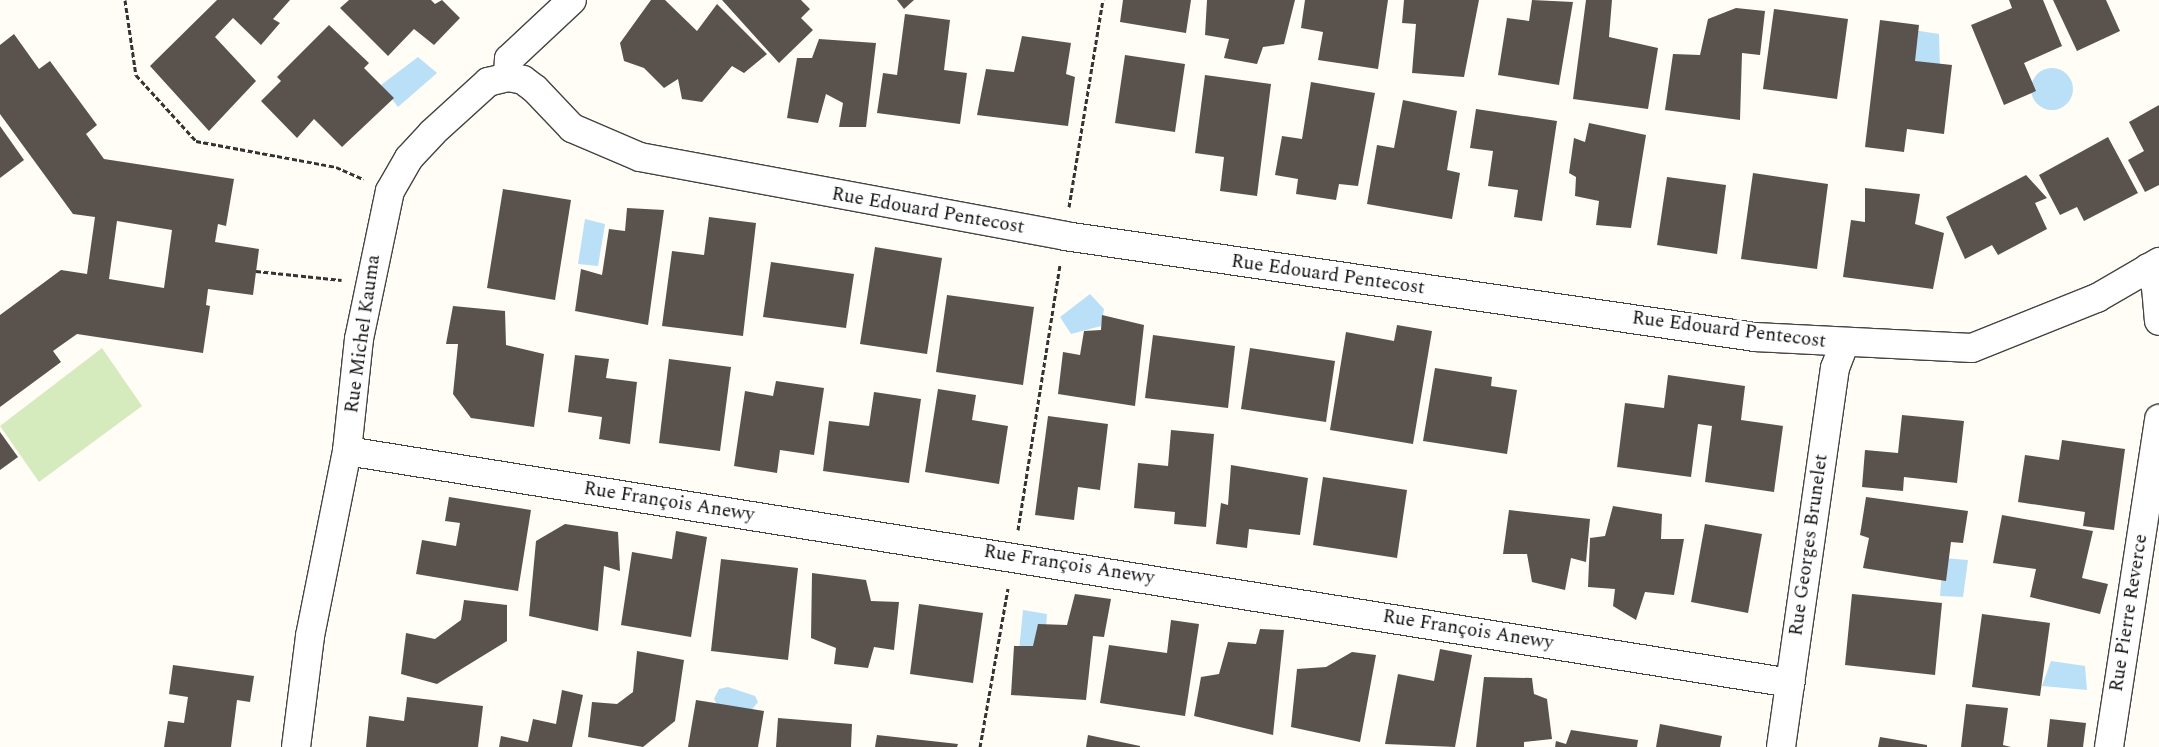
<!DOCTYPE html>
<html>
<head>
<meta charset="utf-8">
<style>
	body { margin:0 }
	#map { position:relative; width:2159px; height:747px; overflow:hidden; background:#fffdf5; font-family:Spectral,serif }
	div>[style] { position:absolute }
	.green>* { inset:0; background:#d5ebbd }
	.water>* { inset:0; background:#b9e0f7 }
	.round { border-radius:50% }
	.building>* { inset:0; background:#5a524d }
	.path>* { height:3px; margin-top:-1.5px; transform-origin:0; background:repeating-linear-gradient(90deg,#333 0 5px,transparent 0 7.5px) }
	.roads { filter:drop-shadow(1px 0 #444) drop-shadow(-1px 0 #444) drop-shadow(0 1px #444) drop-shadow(0 -1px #444) }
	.minor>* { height:28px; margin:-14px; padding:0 14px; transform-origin:14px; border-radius:14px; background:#fff }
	span { translate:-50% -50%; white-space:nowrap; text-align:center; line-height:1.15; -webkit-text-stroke:5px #fff; paint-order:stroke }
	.street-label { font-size:19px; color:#111 }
</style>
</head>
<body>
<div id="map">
	<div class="green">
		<i style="clip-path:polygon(102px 348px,142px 406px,39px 482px,0 426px)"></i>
	</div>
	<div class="water">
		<i style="clip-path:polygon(1913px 30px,1939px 34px,1940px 72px,1909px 70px)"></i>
		<i style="clip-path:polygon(418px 57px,437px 73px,398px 107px,381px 85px)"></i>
		<i class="round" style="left:2031px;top:68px;width:42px;height:42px"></i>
		<i style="clip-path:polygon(585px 219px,605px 224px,598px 266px,578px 264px)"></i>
		<i style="clip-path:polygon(1090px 294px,1104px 309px,1101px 326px,1071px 334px,1060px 317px)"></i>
		<i style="clip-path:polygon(1943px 558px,1968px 560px,1963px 597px,1940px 596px)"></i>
		<i style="clip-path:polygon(1023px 610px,1047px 614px,1044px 652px,1019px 651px)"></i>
		<i style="clip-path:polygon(2051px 661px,2085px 666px,2087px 690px,2042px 686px)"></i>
		<i style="clip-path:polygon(728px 687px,755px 696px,758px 702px,749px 713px,720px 709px,714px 699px,719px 689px)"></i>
	</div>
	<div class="building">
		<i style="clip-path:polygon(217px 0,290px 0,273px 19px,280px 23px,261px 45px,233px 18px,215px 37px,256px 81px,209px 131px,150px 66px)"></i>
		<i style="clip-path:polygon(349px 0,431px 0,435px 4px,442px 0,460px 18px,434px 45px,414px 29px,388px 56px,340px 8px)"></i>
		<i style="clip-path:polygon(651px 0,665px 0,697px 31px,717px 4px,767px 54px,744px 73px,732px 66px,702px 102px,682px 99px,678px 79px,664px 88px,644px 68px,624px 61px,620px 43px)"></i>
		<i style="clip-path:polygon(722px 0,801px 0,810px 9px,801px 18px,813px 30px,779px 63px)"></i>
		<i style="clip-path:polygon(897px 0,914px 0,904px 9px)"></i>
		<i style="clip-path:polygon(1123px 0,1191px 0,1186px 33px,1120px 22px)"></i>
		<i style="clip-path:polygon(1207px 0,1295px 0,1284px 44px,1263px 47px,1257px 64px,1224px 58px,1229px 39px,1205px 35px)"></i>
		<i style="clip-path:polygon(1305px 0,1388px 0,1378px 69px,1318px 60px,1323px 32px,1301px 28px)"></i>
		<i style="clip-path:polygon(1404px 0,1479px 0,1464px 77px,1412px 73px,1416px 24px,1402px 23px)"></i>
		<i style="clip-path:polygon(1532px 0,1573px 2px,1559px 85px,1498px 75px,1507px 18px,1529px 21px)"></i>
		<i style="clip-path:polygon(1586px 0,1612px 0,1609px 37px,1658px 48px,1648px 109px,1573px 99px)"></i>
		<i style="clip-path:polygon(2009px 0,2043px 0,2062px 46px,2024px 63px,2036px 91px,2004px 105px,1971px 25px,2012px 8px)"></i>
		<i style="clip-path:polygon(2053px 0,2106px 0,2120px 31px,2077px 51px)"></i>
		<i style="clip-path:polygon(1736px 8px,1765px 11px,1760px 55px,1742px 53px,1740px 120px,1665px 110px,1673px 54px,1700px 55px,1708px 19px)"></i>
		<i style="clip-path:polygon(1774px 9px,1848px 19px,1837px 99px,1763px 89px)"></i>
		<i style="clip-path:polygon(905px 14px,950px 20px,944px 70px,967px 73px,960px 124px,877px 113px,883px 73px,897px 75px)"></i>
		<i style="clip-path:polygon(1880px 20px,1919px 25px,1915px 61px,1952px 65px,1944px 134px,1907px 129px,1904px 152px,1865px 147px)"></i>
		<i style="clip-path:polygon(329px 25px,369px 63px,364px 68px,394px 98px,342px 147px,314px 119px,297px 138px,261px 101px,281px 81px,277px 77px)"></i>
		<i style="clip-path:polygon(evenodd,14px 34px,39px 69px,50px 61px,97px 125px,86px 134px,104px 159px,234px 179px,226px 226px,218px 224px,215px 242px,259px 249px,253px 295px,208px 289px,206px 305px,210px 306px,203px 353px,77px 334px,53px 351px,61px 362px,0 407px,0 315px,61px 270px,87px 274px,95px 217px,73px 214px,0 114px,0 45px,14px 34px,117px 221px,172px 230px,164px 288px,109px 279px,117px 221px)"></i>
		<i style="clip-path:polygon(1022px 36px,1071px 43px,1066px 74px,1075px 77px,1068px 126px,977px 115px,986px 69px,1014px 72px)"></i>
		<i style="clip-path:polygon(819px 39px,876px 43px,866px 127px,839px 127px,843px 103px,826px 94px,818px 123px,787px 118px,797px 58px,812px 58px)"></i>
		<i style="clip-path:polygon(1125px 55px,1185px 64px,1175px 132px,1115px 123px)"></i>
		<i style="clip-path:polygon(1205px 75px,1271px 84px,1257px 196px,1220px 191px,1224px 157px,1195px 153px)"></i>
		<i style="clip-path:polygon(1311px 82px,1375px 93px,1358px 186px,1339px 184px,1336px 200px,1296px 194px,1298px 179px,1275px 175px,1282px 136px,1302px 139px)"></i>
		<i style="clip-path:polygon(1403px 100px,1457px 111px,1447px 170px,1460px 173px,1452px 219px,1367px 204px,1377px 145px,1394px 148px)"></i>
		<i style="clip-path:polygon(2159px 105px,2159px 185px,2145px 192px,2128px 160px,2144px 151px,2129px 122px)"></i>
		<i style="clip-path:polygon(1476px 109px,1557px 121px,1542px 221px,1514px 217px,1518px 190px,1488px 186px,1493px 151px,1470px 148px)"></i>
		<i style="clip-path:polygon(1589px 123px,1646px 135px,1631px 228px,1596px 225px,1599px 201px,1575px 196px,1576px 177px,1569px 173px,1574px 138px,1585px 142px)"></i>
		<i style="clip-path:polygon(0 126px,24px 160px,0 178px)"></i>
		<i style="clip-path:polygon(2108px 137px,2138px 193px,2084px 221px,2077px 207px,2060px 215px,2039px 175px)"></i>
		<i style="clip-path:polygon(1753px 173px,1828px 184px,1817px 269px,1741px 259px)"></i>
		<i style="clip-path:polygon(2026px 175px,2047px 198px,2035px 203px,2047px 229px,1998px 255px,1992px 245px,1965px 259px,1946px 217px)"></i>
		<i style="clip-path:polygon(1667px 177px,1726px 185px,1717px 254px,1657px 245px)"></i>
		<i style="clip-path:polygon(1865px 188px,1920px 194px,1915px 224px,1944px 233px,1933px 289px,1843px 277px,1851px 220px,1865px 222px)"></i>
		<i style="clip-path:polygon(503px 189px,571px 200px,555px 300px,487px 288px)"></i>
		<i style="clip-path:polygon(627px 208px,664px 210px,648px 325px,575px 311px,581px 269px,602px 275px,609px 229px,625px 231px)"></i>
		<i style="clip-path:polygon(709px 217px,756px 223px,743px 336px,662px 326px,672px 251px,704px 255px)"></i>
		<i style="clip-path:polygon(875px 247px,942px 258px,927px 354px,860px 344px)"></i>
		<i style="clip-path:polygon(771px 262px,854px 274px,846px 328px,763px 317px)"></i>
		<i style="clip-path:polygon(947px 295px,1034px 307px,1023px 385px,936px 372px)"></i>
		<i style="clip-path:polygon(453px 306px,505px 311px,506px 345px,544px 354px,534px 427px,471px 418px,453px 394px,458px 344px,446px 344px)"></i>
		<i style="clip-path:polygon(1102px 315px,1144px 325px,1135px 406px,1058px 394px,1063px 352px,1080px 355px,1084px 331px,1101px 330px)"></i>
		<i style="clip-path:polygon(1397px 325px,1432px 331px,1413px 444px,1330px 430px,1346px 332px,1394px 341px)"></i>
		<i style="clip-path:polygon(1153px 335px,1235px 346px,1228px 408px,1145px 398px)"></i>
		<i style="clip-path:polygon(1250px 348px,1335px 361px,1326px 422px,1241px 409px)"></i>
		<i style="clip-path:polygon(575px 355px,609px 359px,606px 378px,637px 382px,630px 444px,599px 439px,602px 417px,568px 412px)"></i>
		<i style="clip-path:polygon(669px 359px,731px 367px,720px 451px,659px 443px)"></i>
		<i style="clip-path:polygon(1435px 368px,1492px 377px,1491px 386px,1517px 390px,1507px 454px,1423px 441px)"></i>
		<i style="clip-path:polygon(1668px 375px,1745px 386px,1741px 420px,1783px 426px,1774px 492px,1705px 482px,1712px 426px,1698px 424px,1691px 477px,1617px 467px,1625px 403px,1664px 408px)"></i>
		<i style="clip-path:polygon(776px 381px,824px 388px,814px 455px,780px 450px,777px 473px,734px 466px,745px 391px,773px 396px)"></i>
		<i style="clip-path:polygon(938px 389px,976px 395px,972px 420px,1008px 426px,999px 484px,925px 472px)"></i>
		<i style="clip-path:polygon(874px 392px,921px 399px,909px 483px,823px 471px,829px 421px,869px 426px)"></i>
		<i style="clip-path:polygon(1902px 415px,1964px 421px,1957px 483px,1904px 477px,1903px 491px,1862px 487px,1865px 450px,1898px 453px)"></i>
		<i style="clip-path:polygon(1048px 416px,1108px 424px,1100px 490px,1078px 487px,1074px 520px,1035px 515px)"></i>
		<i style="clip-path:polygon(1171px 430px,1214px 434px,1206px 527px,1174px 524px,1175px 512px,1134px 508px,1138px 463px,1168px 466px)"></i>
		<i style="clip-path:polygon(0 432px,18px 457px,0 470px)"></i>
		<i style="clip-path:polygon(2062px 440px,2125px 449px,2114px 530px,2083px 526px,2085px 512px,2018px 502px,2025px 455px,2059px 460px)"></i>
		<i style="clip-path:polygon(1231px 465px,1308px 478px,1300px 535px,1249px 529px,1247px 548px,1216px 544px,1221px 503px,1228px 505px)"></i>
		<i style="clip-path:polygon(1323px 477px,1407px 490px,1397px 558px,1313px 545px)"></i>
		<i style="clip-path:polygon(449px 497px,531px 510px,518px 591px,416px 574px,422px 540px,456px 546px,460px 523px,445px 521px)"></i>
		<i style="clip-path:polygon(1866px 497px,1968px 511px,1963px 543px,1951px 542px,1946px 581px,1863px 568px,1869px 538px,1860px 535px)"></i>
		<i style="clip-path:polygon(1613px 506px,1662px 514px,1661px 539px,1684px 539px,1674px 595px,1645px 592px,1636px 620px,1613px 606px,1615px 589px,1588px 587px,1590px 538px,1605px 536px)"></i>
		<i style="clip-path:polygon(1509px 510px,1590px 519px,1586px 562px,1571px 558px,1565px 590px,1532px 582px,1527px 554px,1503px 554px)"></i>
		<i style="clip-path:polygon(2002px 515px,2093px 531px,2082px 578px,2108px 584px,2100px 614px,2030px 597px,2036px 569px,1993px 563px)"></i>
		<i style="clip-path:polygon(565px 524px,618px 532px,620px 571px,604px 566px,598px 631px,529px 616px,536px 541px)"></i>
		<i style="clip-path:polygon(1705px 524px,1762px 534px,1748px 613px,1691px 602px)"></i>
		<i style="clip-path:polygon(676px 531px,707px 537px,691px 637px,621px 625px,632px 552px,672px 559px)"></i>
		<i style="clip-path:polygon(721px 559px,798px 568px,788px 660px,711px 651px)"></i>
		<i style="clip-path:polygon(812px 573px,866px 580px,871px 601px,899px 602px,894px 650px,874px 647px,868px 668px,834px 664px,836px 648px,811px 638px)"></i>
		<i style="clip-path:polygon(1075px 594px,1111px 599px,1104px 637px,1093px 636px,1086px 700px,1011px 695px,1014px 646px,1033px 646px,1038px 624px,1067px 625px)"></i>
		<i style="clip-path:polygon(1852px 594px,1942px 603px,1935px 675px,1845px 665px)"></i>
		<i style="clip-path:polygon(464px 600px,507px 605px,507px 641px,437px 684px,401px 674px,406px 633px,435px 639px,461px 620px)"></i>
		<i style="clip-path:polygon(919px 604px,983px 613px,973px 683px,910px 674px)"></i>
		<i style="clip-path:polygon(1982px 614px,2050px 623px,2040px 696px,1972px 687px)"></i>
		<i style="clip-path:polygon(1171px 620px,1199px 624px,1185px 716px,1100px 703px,1109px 645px,1167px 653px)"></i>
		<i style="clip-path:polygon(1260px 629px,1284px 630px,1273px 735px,1194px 716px,1201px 677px,1219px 674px,1228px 642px,1256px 644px)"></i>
		<i style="clip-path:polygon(1440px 649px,1472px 655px,1455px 747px,1385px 744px,1398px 674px,1434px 681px)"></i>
		<i style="clip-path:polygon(637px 651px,684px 660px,675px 721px,643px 747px,588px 737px,592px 702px,617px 704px,633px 692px)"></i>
		<i style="clip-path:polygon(1352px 652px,1376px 655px,1360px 742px,1291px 727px,1297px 669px,1326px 667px)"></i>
		<i style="clip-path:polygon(173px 665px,254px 676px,250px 702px,237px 700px,231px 747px,164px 747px,168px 721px,184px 723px,188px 697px,169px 694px)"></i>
		<i style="clip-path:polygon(1484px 677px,1532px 678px,1534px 694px,1547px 699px,1552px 739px,1524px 742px,1524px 747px,1476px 747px)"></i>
		<i style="clip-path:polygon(562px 690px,583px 695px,572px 747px,499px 747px,501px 736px,528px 742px,533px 719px,556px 724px)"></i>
		<i style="clip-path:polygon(407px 697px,483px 706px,478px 747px,366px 747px,369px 716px,404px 721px)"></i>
		<i style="clip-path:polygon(696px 700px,764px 711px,758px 747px,688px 747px)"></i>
		<i style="clip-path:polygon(1966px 704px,2008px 708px,2003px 745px,2011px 747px,1961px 747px)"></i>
		<i style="clip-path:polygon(778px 718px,852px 724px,851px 747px,776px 747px)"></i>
		<i style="clip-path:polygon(2050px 719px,2086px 723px,2083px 747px,2047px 747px)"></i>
		<i style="clip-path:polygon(1660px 724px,1722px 736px,1720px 747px,1656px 747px)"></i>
		<i style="clip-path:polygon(1571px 730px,1638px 740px,1637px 747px,1555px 747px,1556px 741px,1566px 744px)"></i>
		<i style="clip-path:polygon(877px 735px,958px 744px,957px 747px,875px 747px)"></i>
		<i style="clip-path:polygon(1088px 735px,1140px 746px,1140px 747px,1086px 747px)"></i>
		<i style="clip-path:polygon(1880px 737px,1927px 745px,1927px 747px,1878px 747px)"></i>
	</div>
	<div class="path">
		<i style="left:125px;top:0;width:76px;rotate:81.7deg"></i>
		<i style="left:136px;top:75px;width:89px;rotate:47.7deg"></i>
		<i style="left:196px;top:141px;width:142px;rotate:10.5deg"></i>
		<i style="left:336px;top:167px;width:30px;rotate:24deg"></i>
		<i style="left:1069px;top:207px;width:210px;rotate:-80.7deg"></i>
		<i style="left:256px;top:271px;width:86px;rotate:6deg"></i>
		<i style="left:1018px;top:530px;width:268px;rotate:-81deg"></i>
		<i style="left:980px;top:747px;width:161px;rotate:-80deg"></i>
	</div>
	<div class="roads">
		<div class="minor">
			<i style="left:508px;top:77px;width:15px;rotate:11deg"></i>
			<i style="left:523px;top:80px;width:15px;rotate:37deg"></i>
			<i style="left:535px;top:89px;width:54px;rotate:46.5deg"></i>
			<i style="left:572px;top:128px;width:74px;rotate:23.1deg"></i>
			<i style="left:640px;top:157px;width:432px;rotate:10.5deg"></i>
			<i style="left:1065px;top:236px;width:697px;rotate:8.33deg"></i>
			<i style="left:1755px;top:337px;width:217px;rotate:2.9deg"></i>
			<i style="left:1972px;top:348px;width:135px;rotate:-21.8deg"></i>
			<i style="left:2097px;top:298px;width:72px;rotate:-30.1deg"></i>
			<i style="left:2148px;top:268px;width:21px;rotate:67deg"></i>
			<i style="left:2156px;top:287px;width:34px;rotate:85deg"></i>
			<i style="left:347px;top:451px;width:1462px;rotate:9.13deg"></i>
			<i style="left:296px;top:747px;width:112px;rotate:-82.8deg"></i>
			<i style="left:310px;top:636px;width:189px;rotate:-78.7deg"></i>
			<i style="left:347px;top:451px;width:113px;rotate:-83.9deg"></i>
			<i style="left:359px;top:339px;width:151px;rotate:-78.2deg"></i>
			<i style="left:390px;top:191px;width:38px;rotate:-60deg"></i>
			<i style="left:409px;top:158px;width:34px;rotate:-47deg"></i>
			<i style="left:432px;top:133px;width:76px;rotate:-42.3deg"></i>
			<i style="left:488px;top:82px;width:21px;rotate:-14deg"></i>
			<i style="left:508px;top:77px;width:18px;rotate:-87deg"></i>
			<i style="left:509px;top:59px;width:86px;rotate:-43.1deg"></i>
			<i style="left:1781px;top:747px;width:383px;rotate:-81.9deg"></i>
			<i style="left:1835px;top:368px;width:26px;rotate:-69deg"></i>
			<i style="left:2109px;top:747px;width:332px;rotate:-81.3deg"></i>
		</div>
	</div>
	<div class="street-label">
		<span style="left:928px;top:211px;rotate:10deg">Rue Edouard Pentecost</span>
		<span style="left:1328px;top:275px;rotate:8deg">Rue Edouard Pentecost</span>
		<span style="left:1729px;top:330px;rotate:7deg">Rue Edouard Pentecost</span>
		<span style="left:363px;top:334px;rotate:-82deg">Rue Michel Kauma</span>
		<span style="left:669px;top:502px;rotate:9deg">Rue François Anewy</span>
		<span style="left:1809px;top:545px;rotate:-82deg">Rue Georges Brunelet</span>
		<span style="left:1069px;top:565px;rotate:9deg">Rue François Anewy</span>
		<span style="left:2129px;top:613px;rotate:-81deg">Rue Pierre Reverce</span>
		<span style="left:1468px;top:630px;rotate:9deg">Rue François Anewy</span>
	</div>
</div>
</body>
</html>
